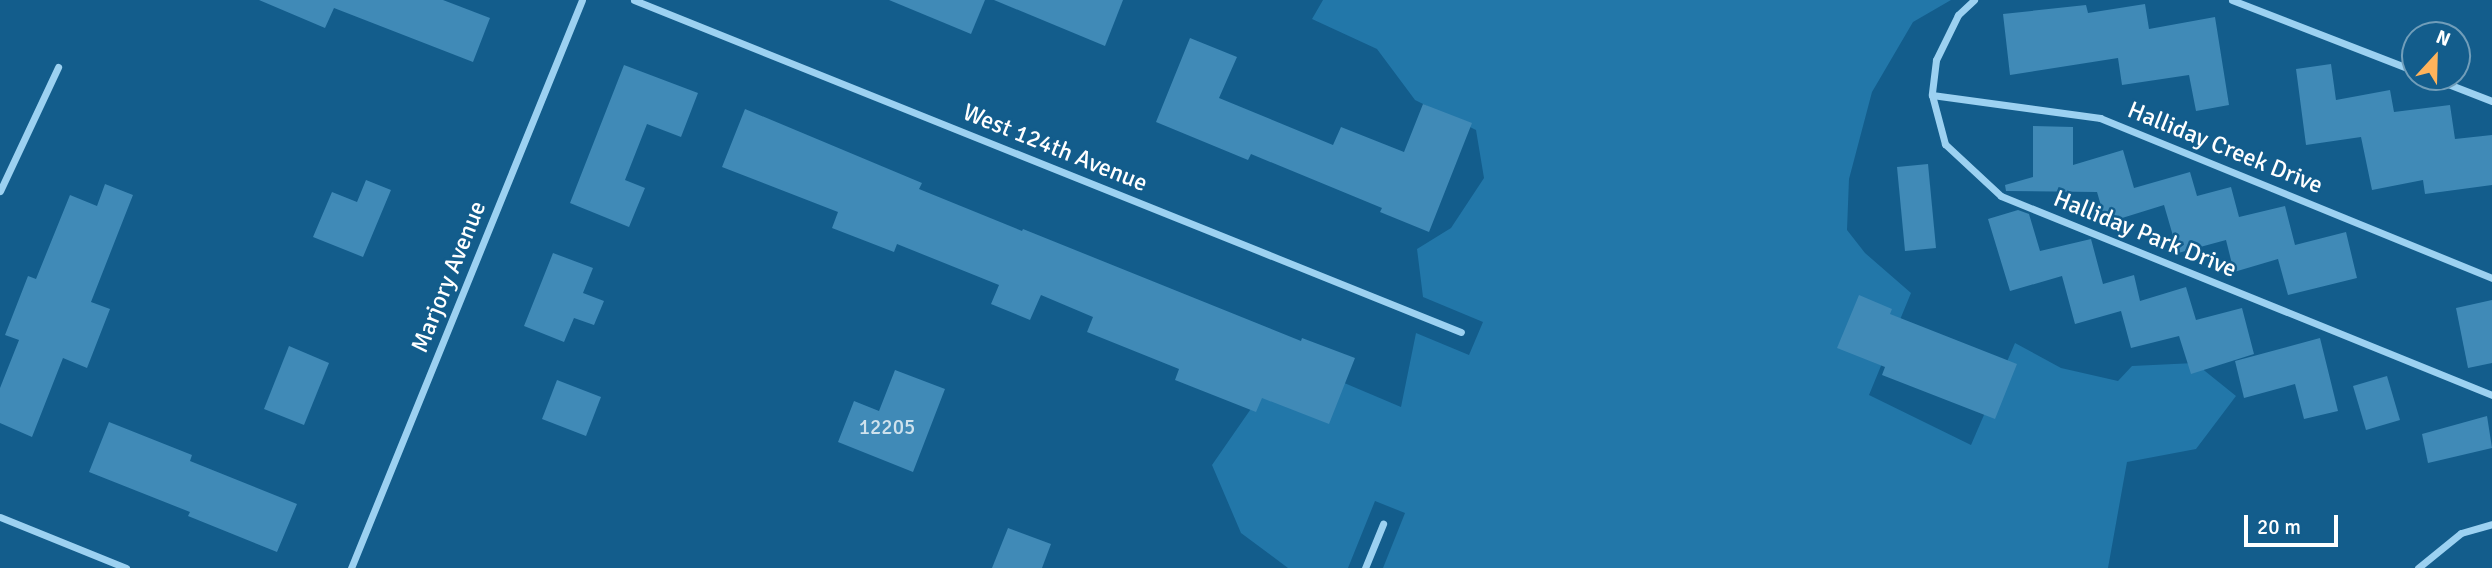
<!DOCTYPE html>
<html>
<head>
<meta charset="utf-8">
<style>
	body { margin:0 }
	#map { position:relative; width:2492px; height:568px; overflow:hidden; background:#135d8c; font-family:Signika,sans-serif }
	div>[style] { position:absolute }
	.green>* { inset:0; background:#2277a9 }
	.building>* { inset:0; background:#408ab7 }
	.street>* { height:7px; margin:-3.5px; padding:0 3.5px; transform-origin:3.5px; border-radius:3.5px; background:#9cd1f1 }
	span { translate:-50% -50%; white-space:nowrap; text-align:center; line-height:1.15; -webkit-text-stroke:5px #135d8c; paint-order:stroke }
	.number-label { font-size:21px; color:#cfe2ed }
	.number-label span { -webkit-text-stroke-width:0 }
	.street-label { font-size:24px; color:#fff }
	.north { position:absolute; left:2401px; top:21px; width:70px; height:70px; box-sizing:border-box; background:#135d8c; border:2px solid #719eba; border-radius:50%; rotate:22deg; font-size:19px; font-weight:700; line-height:28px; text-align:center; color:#fff }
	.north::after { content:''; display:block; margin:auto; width:24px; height:32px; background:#ffb35b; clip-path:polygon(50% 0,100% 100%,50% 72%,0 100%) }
	.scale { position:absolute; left:2244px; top:515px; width:94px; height:32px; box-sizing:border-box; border:4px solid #fff; border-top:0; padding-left:9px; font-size:21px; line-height:24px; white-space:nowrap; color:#fff; -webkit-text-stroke:5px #135d8c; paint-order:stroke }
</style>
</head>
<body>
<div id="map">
	<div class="green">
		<i style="clip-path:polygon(1323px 0,1951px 0,1913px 22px,1872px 92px,1849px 179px,1847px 230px,1865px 253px,1911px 293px,1869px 395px,1971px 445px,2015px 343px,2061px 368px,2118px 381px,2132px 366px,2195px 363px,2236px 396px,2196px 449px,2127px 462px,2108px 568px,1383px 568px,1405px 513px,1375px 501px,1348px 568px,1288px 568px,1241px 533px,1212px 465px,1264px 390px,1316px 371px,1401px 407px,1416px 333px,1469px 355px,1483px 322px,1423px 297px,1417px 249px,1451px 228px,1484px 178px,1476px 130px,1415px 100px,1377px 49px,1312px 19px)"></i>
	</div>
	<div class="building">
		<i style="clip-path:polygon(259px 0,443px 0,490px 18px,473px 62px,334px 8px,325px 28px)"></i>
		<i style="clip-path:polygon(889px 0,985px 0,971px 34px)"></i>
		<i style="clip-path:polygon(994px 0,1123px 0,1105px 46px)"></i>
		<i style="clip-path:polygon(2145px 4px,2149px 29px,2215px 17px,2229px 105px,2196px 111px,2189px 75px,2122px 85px,2118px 58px,2010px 75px,2003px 14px,2086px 5px,2088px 13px)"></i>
		<i style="clip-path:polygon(1190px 38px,1237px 57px,1219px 98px,1333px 145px,1341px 127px,1404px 152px,1423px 104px,1472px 123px,1429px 232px,1380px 212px,1382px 208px,1251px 154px,1248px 160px,1156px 122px)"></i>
		<i style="clip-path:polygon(2331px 64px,2336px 100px,2390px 90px,2394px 112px,2450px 105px,2455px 139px,2492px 135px,2492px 185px,2425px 194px,2423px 180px,2372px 190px,2361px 137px,2306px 145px,2296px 69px)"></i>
		<i style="clip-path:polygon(624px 65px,698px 93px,681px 137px,647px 124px,625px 180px,645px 188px,629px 227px,570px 203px)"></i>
		<i style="clip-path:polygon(745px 109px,922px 183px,919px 189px,1022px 231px,1023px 229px,1301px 341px,1302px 338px,1355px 358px,1329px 424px,1262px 398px,1256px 412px,1175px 380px,1179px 369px,1087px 332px,1093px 317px,1041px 295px,1030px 320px,991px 304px,999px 285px,897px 244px,894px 252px,832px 228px,838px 212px,722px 167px)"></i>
		<i style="clip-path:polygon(2033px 126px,2073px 127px,2073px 165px,2123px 150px,2134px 188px,2190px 172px,2197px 196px,2231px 187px,2239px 217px,2285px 206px,2295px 245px,2346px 232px,2357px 278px,2288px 295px,2278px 259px,2234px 272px,2226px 240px,2178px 253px,2164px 205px,2106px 223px,2097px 192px,2006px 191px,2005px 185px,2033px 177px)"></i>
		<i style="clip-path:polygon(1928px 164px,1936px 248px,1905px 251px,1897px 167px)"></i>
		<i style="clip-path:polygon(366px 180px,391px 190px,363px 257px,313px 237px,332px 192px,357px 202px)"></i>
		<i style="clip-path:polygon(105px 184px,133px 195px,91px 302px,110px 309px,87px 368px,63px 358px,32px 437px,0 423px,0 388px,19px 340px,5px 335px,28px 276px,36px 279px,70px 195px,97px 206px)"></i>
		<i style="clip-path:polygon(2018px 210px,2029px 214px,2040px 251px,2091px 239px,2103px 284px,2134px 275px,2140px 301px,2186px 287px,2196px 320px,2242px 308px,2254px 354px,2191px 374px,2179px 336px,2131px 348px,2121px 311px,2075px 324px,2062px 276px,2010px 291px,1988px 219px)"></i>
		<i style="clip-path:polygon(553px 253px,593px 268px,583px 293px,604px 301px,594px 325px,574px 318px,564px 342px,524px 326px)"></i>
		<i style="clip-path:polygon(1859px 295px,1892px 309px,1890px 314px,2017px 364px,1995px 419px,1882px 375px,1885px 367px,1837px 348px)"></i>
		<i style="clip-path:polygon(2492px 300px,2492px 363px,2468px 368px,2456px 308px)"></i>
		<i style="clip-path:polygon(2320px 338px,2338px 411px,2304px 419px,2295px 384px,2244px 398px,2235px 361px)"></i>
		<i style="clip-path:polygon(289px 346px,329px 363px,304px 425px,264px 409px)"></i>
		<i style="clip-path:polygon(895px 370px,945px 389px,913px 472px,838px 442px,854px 401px,879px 411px)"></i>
		<i style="clip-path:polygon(2387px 376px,2400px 420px,2366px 430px,2353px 386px)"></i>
		<i style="clip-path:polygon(557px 380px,601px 397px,586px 436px,542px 419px)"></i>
		<i style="clip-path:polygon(2487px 416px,2492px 448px,2428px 463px,2422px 434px)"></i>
		<i style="clip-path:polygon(109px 422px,192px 455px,190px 461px,297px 504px,277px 552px,188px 516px,190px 512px,89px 472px)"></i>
		<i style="clip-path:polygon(1008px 528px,1051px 544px,1042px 568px,992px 568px)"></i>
	</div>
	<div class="street">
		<i style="left:634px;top:0;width:891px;rotate:21.87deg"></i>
		<i style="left:1974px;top:0;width:22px;rotate:137deg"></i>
		<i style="left:1958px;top:15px;width:50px;rotate:116.1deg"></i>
		<i style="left:1936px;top:60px;width:35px;rotate:97deg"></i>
		<i style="left:1932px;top:95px;width:51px;rotate:75.1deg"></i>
		<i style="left:1945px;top:144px;width:76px;rotate:42.9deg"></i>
		<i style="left:2001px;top:196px;width:530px;rotate:22.06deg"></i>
		<i style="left:2232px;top:0;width:196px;rotate:21.2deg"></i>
		<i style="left:2430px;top:77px;width:66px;rotate:21.2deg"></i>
		<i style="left:1932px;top:95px;width:170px;rotate:7.8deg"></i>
		<i style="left:2100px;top:118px;width:423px;rotate:22.2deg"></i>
		<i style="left:0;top:191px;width:137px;rotate:-64.9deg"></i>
		<i style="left:0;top:517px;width:136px;rotate:22deg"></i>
		<i style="left:351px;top:568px;width:613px;rotate:-67.87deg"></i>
		<i style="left:1365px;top:568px;width:48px;rotate:-67.8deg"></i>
		<i style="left:2418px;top:568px;width:55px;rotate:-39.1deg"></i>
		<i style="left:2461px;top:533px;width:32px;rotate:-16deg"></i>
	</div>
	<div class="number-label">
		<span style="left:887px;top:427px">12205</span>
	</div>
	<div class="street-label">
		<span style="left:1055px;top:148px;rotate:22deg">West 124th Avenue</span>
		<span style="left:2225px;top:148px;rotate:22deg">Halliday Creek Drive</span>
		<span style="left:2145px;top:234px;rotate:22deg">Halliday Park Drive</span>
		<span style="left:449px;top:277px;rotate:-68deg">Marjory Avenue</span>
	</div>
	<div class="north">N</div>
	<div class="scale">20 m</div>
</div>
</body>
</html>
